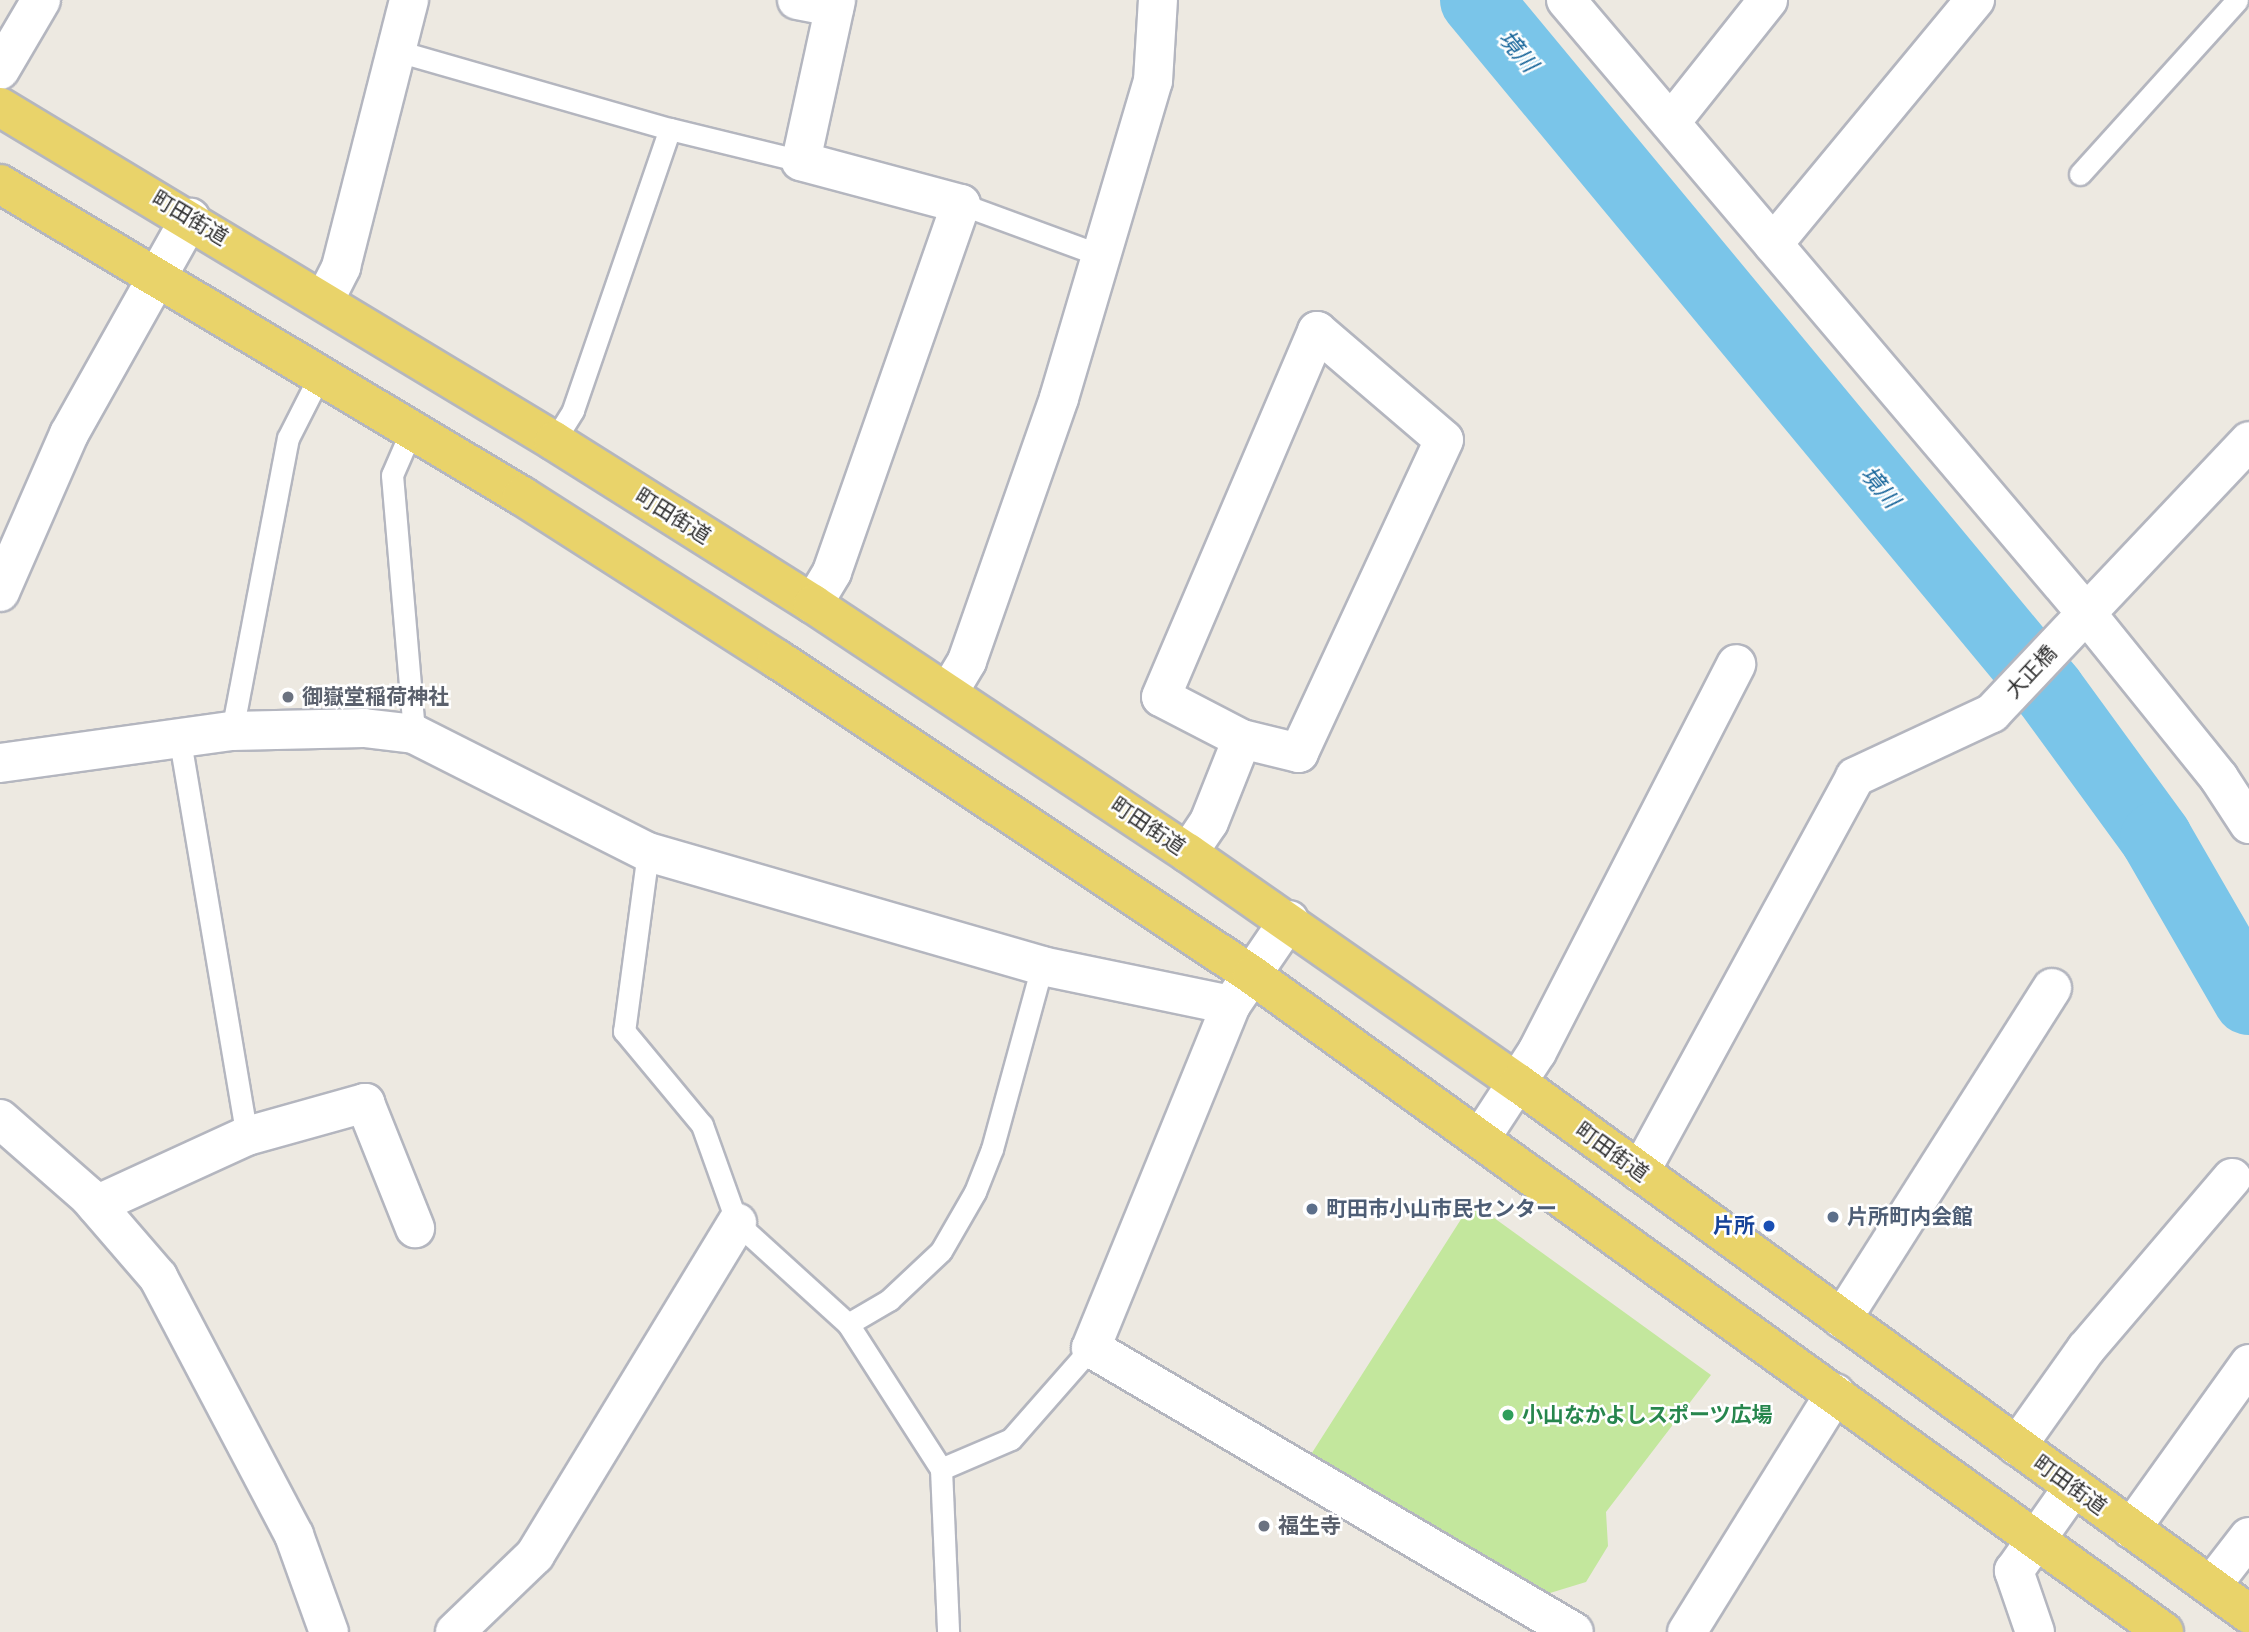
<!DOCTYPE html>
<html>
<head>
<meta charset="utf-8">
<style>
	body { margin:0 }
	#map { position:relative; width:2249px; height:1632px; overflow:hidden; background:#ede9e1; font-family:Inter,"Noto Sans JP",sans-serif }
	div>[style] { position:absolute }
	.pitch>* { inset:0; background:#c3e79d }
	.river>* { height:72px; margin:-36px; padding:0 36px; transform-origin:36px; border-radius:36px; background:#7ac5e9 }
	.roads { filter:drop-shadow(2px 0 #b4b6bf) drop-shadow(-2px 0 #b4b6bf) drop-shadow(0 2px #b4b6bf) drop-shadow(0 -2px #b4b6bf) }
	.service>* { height:21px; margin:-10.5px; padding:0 10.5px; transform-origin:10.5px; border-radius:10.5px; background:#fff }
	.minor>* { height:38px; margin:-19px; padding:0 19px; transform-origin:19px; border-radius:19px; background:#fff }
	.primary>* { height:38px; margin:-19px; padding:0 19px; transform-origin:19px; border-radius:19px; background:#e9d36a }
	.dots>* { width:19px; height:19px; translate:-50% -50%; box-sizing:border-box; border:4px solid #fff; border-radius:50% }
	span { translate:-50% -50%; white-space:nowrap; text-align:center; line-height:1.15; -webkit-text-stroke:5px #fff; paint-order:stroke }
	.street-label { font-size:21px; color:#2d2d2d }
	.worship-label { font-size:21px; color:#5b616d; font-weight:700 }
	.left { translate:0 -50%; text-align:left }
	.service-label { font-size:21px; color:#4e5e75; font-weight:700 }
	.transit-label { font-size:21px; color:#164399; font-weight:700 }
	.right { translate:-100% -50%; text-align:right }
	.leisure-label { font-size:21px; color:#27864d; font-weight:700 }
	.water-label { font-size:23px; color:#156499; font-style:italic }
</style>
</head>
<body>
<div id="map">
	<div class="pitch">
		<i style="clip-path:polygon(1472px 1202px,1711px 1375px,1606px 1512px,1608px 1546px,1586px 1582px,1550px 1593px,1310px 1456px)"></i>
	</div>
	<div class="river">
		<i style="left:1476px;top:0;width:898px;rotate:50.33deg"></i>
		<i style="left:2049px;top:691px;width:182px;rotate:53.9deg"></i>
		<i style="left:2156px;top:838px;width:186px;rotate:60deg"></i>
	</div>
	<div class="roads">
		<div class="service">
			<i style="left:394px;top:50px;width:287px;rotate:16deg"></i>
			<i style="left:670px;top:129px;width:135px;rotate:13.7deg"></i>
			<i style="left:2080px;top:174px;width:234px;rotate:-47.9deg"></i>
			<i style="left:961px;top:204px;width:150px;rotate:20.2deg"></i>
			<i style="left:412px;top:429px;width:50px;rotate:113.5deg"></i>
			<i style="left:392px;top:475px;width:260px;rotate:85.1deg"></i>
			<i style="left:554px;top:441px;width:36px;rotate:-58deg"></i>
			<i style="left:573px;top:410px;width:297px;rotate:-71deg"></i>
			<i style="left:232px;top:731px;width:298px;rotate:-79.2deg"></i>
			<i style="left:288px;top:438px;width:73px;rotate:-63.1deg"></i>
			<i style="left:179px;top:735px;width:407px;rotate:80.4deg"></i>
			<i style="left:648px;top:852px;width:181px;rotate:97.6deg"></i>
			<i style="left:624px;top:1031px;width:122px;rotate:50.3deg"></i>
			<i style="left:702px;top:1125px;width:104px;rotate:70.3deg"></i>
			<i style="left:737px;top:1223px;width:150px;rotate:42.3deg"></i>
			<i style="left:848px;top:1324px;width:172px;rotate:57.3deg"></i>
			<i style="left:941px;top:1469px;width:163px;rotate:87.5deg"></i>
			<i style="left:848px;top:1324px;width:48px;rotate:-30.3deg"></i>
			<i style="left:889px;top:1300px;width:71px;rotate:-43.3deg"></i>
			<i style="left:941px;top:1251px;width:68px;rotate:-60deg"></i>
			<i style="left:975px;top:1192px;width:46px;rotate:-68.4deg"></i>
			<i style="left:992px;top:1149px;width:190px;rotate:-74.7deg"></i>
			<i style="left:941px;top:1469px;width:76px;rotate:-23.2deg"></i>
			<i style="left:1011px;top:1439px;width:121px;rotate:-48.7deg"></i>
		</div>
		<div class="minor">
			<i style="left:797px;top:0;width:38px;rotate:11deg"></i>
			<i style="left:1566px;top:0;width:804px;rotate:49.69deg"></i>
			<i style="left:2086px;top:613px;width:212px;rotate:51.1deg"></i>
			<i style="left:2219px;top:778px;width:55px;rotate:56.9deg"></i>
			<i style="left:0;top:70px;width:81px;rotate:-59.6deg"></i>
			<i style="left:1671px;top:122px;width:156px;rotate:-51.5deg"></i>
			<i style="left:1773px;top:244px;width:317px;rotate:-50.4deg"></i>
			<i style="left:325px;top:299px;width:36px;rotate:-63deg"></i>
			<i style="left:341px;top:267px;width:276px;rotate:-75.7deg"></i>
			<i style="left:1317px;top:331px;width:167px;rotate:40.6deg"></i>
			<i style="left:1444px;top:440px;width:345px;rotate:114.9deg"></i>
			<i style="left:1299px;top:753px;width:59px;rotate:-166.2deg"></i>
			<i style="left:1242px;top:739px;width:91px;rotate:-152.6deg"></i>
			<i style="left:1161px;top:697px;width:398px;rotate:-66.9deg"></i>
			<i style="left:0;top:592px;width:172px;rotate:-66.4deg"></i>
			<i style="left:69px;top:434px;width:248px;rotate:-60.7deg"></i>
			<i style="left:813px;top:604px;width:37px;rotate:-59deg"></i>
			<i style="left:832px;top:572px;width:390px;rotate:-70.7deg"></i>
			<i style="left:961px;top:204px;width:166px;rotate:-165deg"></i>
			<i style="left:801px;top:161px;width:165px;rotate:-77.7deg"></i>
			<i style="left:948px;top:693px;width:37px;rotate:-59deg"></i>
			<i style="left:967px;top:661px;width:279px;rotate:-70.7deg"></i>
			<i style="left:1059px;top:398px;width:331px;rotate:-73.5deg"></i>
			<i style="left:1153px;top:81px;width:81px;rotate:-86.5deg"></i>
			<i style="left:0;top:763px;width:234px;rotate:-7.9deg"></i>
			<i style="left:232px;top:731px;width:132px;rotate:-1.3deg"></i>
			<i style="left:364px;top:728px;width:50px;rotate:6.8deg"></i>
			<i style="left:414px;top:734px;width:262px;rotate:26.8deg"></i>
			<i style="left:648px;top:852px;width:410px;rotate:16.1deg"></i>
			<i style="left:1042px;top:966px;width:193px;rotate:11.7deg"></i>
			<i style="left:1188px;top:853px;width:37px;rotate:-56deg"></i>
			<i style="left:1209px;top:822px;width:89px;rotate:-68.3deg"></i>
			<i style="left:1289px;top:920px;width:103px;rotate:124.3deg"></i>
			<i style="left:1231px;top:1005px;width:370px;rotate:112.2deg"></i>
			<i style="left:1091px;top:1348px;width:560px;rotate:30.46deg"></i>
			<i style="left:0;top:1119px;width:118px;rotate:41.2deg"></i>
			<i style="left:89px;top:1197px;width:106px;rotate:49.2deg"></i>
			<i style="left:158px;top:1277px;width:292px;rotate:62.2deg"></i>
			<i style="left:294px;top:1535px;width:103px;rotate:70.2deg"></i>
			<i style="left:1482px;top:1136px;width:100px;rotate:-56.8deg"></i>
			<i style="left:1537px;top:1052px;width:436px;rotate:-62.8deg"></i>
			<i style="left:1640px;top:1172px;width:450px;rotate:-61.4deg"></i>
			<i style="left:1855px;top:777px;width:151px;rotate:-25deg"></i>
			<i style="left:1992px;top:713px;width:374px;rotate:-46.6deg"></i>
			<i style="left:96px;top:1205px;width:166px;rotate:-24.6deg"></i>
			<i style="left:247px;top:1136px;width:123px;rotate:-15.6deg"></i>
			<i style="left:365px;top:1103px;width:135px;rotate:68.2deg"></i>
			<i style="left:1842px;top:1319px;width:392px;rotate:-57.6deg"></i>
			<i style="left:2017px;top:1446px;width:119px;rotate:-54.6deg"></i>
			<i style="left:2086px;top:1349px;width:225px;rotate:-49.5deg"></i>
			<i style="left:2131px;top:1529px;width:203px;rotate:-54.4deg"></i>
			<i style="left:2211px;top:1586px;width:62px;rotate:-52.2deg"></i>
			<i style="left:455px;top:1632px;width:111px;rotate:-43.9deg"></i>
			<i style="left:535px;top:1555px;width:389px;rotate:-58.7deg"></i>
			<i style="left:1687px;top:1632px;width:281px;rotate:-58.2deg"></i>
			<i style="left:2035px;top:1632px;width:65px;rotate:-109deg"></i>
			<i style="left:2014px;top:1571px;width:103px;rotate:-54.9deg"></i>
		</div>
		<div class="primary">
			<i style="left:0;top:107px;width:647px;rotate:31.09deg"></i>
			<i style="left:554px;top:441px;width:306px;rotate:32.2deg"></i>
			<i style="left:813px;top:604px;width:450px;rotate:33.6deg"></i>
			<i style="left:1188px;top:853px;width:402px;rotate:34.9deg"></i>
			<i style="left:1518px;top:1083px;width:904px;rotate:35.99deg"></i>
			<i style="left:0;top:184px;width:608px;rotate:30.87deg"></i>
			<i style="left:522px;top:496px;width:303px;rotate:32.6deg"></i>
			<i style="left:777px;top:659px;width:571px;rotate:33.63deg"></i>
			<i style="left:1252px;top:975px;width:1124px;rotate:35.77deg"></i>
		</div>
	</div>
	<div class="dots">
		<i style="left:288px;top:697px;background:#6b7280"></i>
		<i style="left:1312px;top:1209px;background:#5c6f8a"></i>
		<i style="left:1833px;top:1217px;background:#5c6f8a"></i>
		<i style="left:1769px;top:1226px;background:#1a4fb4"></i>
		<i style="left:1508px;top:1415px;background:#2e9e5b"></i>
		<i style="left:1264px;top:1526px;background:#6b7280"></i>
	</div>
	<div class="street-label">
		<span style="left:190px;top:218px;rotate:31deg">町田街道</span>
		<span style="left:673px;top:516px;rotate:32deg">町田街道</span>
		<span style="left:2031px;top:672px;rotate:-47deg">大正橋</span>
		<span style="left:1148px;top:826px;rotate:34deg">町田街道</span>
		<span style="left:1612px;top:1152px;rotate:36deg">町田街道</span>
		<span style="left:2070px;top:1485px;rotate:36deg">町田街道</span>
	</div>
	<div class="worship-label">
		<span class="left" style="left:302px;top:697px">御嶽堂稲荷神社</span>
		<span class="left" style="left:1278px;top:1526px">福生寺</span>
	</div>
	<div class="service-label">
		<span class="left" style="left:1326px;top:1209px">町田市小山市民センター</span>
		<span class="left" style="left:1847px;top:1217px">片所町内会館</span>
	</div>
	<div class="transit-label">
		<span class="right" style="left:1755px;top:1226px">片所</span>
	</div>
	<div class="leisure-label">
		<span class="left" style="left:1522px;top:1415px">小山なかよしスポーツ広場</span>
	</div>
	<div class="water-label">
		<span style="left:1518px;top:51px;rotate:50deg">境川</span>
		<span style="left:1880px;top:487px;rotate:50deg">境川</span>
	</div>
</div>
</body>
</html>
